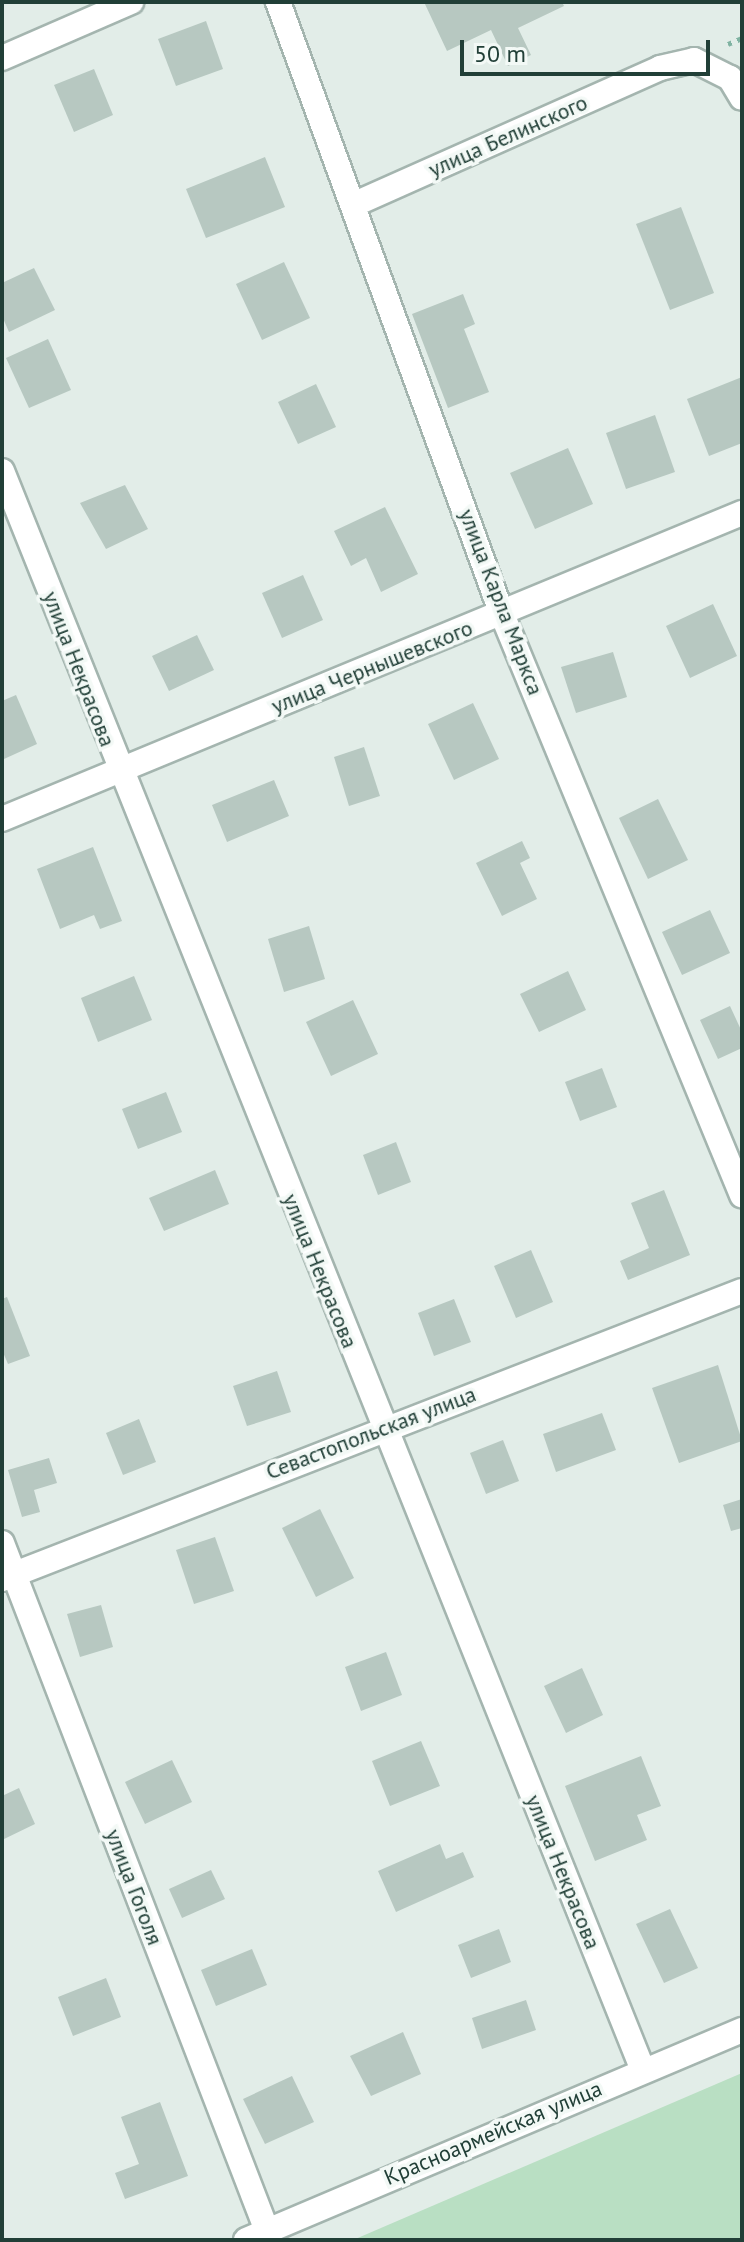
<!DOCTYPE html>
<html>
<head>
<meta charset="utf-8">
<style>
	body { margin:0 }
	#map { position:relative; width:744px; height:2242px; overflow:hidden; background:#e2ede8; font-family:"PT Sans",sans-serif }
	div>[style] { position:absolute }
	.green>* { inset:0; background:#b9dfc3 }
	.building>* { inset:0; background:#b7c8c1 }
	.path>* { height:5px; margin-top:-2.5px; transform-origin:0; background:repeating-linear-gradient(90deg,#80b3a2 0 4px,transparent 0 10px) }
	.roads { filter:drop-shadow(2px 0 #a4b5af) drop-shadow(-2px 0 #a4b5af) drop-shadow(0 2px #a4b5af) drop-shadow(0 -2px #a4b5af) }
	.street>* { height:24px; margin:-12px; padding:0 12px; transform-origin:12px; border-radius:12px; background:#fff }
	span { translate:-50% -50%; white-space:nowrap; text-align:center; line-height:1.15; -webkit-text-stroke:7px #f3f9f6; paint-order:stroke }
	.street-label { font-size:22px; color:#213f37 }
	.frame { position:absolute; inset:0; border:4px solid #213f37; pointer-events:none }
	.scale { position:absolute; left:460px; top:40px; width:250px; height:36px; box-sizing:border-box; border:4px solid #213f37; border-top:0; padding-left:10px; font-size:24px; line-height:28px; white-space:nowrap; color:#213f37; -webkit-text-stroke:6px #f3f9f6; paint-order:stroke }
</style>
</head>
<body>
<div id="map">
	<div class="green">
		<i style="clip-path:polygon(742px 2073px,742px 2240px,353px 2240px)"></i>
	</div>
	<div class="building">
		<i style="clip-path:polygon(424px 2px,562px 2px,564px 6px,518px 28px,531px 55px,508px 66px,491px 30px,447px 51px)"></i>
		<i style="clip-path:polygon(206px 21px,223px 69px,176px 86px,158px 39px)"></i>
		<i style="clip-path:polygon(94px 69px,113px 115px,74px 132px,54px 85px)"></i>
		<i style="clip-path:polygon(265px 157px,285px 207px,206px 238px,186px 189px)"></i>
		<i style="clip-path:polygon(681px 207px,714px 293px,670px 310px,636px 224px)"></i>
		<i style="clip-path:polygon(284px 262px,310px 318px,262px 340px,236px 284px)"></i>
		<i style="clip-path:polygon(34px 268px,55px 310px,9px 332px,2px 316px,2px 283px)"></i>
		<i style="clip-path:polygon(463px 294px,475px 324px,464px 329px,489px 392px,448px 408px,412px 314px)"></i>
		<i style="clip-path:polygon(48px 339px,71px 390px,29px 408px,6px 358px)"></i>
		<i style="clip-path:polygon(742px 377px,742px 443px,709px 456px,687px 399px)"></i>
		<i style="clip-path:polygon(316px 384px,336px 427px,298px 444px,278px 402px)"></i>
		<i style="clip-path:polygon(655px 415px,675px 472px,626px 489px,606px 433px)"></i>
		<i style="clip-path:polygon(568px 448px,593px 504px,535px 529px,510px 473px)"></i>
		<i style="clip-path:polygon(125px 485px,148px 529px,106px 549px,80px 503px)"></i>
		<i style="clip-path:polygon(385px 507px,418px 574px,381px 592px,366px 558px,351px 566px,334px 531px)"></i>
		<i style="clip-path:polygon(303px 575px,323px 620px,282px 638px,262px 593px)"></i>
		<i style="clip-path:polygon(713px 604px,737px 656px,690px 678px,666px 626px)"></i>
		<i style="clip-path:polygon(197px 635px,214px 670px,169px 691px,152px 656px)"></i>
		<i style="clip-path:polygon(613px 652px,627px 697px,576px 713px,561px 667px)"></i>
		<i style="clip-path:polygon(16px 695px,37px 744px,4px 759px,2px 701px)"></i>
		<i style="clip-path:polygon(473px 703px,499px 759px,454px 780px,428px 724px)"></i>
		<i style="clip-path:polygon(364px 747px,380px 796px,349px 806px,334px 757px)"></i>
		<i style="clip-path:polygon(274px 780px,289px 816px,227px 842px,212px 805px)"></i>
		<i style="clip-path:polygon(658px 799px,688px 860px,648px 879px,619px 818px)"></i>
		<i style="clip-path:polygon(522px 841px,530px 858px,520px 863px,537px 899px,502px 916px,476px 863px)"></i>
		<i style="clip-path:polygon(93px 847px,122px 921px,100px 929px,94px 915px,60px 929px,37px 869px)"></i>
		<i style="clip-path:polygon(710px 910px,730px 953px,682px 975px,662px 932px)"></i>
		<i style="clip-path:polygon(309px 926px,325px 979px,284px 992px,268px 939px)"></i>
		<i style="clip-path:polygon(568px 971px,586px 1010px,539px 1032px,520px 994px)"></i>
		<i style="clip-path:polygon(134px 976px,152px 1020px,98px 1042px,81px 998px)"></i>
		<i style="clip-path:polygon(353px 1000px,378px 1054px,331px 1076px,306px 1022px)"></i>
		<i style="clip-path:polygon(730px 1006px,742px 1032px,742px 1048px,718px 1059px,700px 1020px)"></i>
		<i style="clip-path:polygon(602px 1068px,617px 1107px,580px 1121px,565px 1082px)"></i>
		<i style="clip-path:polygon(166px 1092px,182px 1132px,138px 1149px,122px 1109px)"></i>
		<i style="clip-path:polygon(396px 1142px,411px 1182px,378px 1195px,363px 1155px)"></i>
		<i style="clip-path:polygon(215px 1170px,229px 1204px,164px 1231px,149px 1198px)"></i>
		<i style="clip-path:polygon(664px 1190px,690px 1255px,628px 1280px,620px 1261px,649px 1248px,631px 1203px)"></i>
		<i style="clip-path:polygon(531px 1250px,553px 1302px,516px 1318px,494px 1266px)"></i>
		<i style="clip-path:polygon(7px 1297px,30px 1356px,8px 1364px,2px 1350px,2px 1299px)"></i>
		<i style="clip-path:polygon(454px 1299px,471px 1342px,434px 1356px,418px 1313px)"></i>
		<i style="clip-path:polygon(718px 1365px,742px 1441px,679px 1463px,652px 1388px)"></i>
		<i style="clip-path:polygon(277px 1371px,291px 1412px,247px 1426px,233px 1386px)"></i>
		<i style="clip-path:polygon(602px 1413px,616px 1450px,556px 1472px,543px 1434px)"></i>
		<i style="clip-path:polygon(139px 1419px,156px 1462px,123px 1475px,106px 1433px)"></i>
		<i style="clip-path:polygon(503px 1440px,519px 1481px,486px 1494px,470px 1453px)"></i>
		<i style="clip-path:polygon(49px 1458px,57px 1483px,34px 1490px,40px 1512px,22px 1517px,8px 1470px)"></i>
		<i style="clip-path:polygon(742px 1499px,742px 1528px,731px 1531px,723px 1505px)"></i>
		<i style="clip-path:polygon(320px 1509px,354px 1578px,316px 1597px,282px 1528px)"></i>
		<i style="clip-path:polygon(215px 1537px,234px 1591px,194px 1604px,176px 1550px)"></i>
		<i style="clip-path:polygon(101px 1605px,113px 1647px,80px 1657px,67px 1614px)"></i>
		<i style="clip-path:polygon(386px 1652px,402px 1695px,361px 1711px,345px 1667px)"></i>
		<i style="clip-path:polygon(582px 1668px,603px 1715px,566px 1733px,544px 1686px)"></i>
		<i style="clip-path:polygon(421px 1741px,440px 1786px,390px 1806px,372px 1761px)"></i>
		<i style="clip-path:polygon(641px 1756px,661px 1806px,637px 1815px,647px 1840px,595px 1861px,565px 1786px)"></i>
		<i style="clip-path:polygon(172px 1760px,192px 1802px,145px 1824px,125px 1782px)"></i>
		<i style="clip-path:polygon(19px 1788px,35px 1824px,2px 1840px,2px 1796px)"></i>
		<i style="clip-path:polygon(440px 1844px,446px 1859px,463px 1852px,474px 1877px,396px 1912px,378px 1871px)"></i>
		<i style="clip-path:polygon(211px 1870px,225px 1899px,182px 1918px,169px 1889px)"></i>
		<i style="clip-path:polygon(670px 1909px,698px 1968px,664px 1983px,636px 1924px)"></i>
		<i style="clip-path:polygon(499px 1929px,511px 1962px,471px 1978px,458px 1945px)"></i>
		<i style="clip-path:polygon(252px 1949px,267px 1985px,216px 2006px,201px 1970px)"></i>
		<i style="clip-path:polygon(106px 1978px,121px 2017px,73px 2036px,58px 1997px)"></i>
		<i style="clip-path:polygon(526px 2000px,536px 2030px,482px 2049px,472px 2018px)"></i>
		<i style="clip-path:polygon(403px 2032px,421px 2074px,371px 2096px,350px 2056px)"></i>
		<i style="clip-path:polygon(292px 2076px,314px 2122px,265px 2144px,243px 2099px)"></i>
		<i style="clip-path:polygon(160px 2102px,188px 2176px,125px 2199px,115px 2173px,139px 2164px,121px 2117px)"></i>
	</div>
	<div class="path">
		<i style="left:728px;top:44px;width:15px;rotate:-23deg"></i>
	</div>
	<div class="roads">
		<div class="street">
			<i style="left:278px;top:2px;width:652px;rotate:69.9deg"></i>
			<i style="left:502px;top:614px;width:629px;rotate:67.56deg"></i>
			<i style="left:2px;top:58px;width:141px;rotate:-23.5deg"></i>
			<i style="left:355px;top:204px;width:334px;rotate:-24deg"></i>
			<i style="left:660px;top:68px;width:35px;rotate:-13deg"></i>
			<i style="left:694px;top:60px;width:40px;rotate:26.6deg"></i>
			<i style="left:730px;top:78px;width:23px;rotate:59deg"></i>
			<i style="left:2px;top:471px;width:1720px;rotate:68.16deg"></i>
			<i style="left:2px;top:819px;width:801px;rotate:-22.47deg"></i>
			<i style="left:2px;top:1543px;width:737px;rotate:68.93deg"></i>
			<i style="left:2px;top:1579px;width:794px;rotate:-21.27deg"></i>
			<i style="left:246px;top:2240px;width:539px;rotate:-22.95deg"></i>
		</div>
	</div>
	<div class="street-label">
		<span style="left:508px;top:136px;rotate:-24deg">улица Белинского</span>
		<span style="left:501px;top:602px;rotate:69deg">улица Карла Маркса</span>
		<span style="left:372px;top:667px;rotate:-22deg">улица Чернышевского</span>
		<span style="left:79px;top:669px;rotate:69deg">улица Некрасова</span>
		<span style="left:320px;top:1271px;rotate:68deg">улица Некрасова</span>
		<span style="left:371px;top:1433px;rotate:-21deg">Севастопольская улица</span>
		<span style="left:563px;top:1872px;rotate:68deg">улица Некрасова</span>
		<span style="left:134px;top:1887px;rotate:69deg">улица Гоголя</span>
		<span style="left:493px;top:2133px;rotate:-23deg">Красноармейская улица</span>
	</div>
	<div class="frame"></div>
	<div class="scale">50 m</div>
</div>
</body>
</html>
